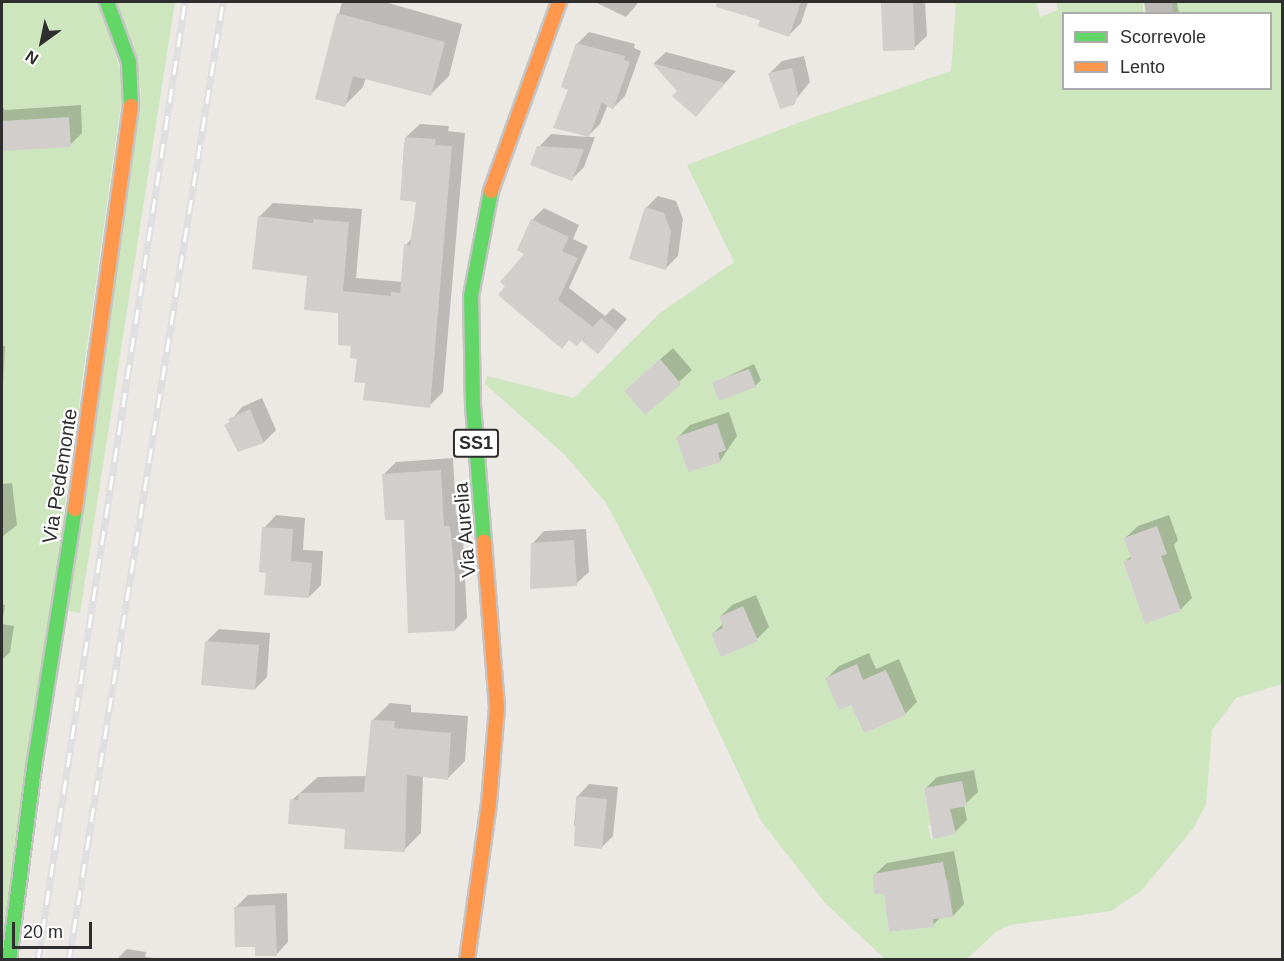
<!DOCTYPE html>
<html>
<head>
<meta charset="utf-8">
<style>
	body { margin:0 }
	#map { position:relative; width:1284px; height:961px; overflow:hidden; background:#ece8e4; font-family:Arial,sans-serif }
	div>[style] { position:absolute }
	.green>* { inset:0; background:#cee6be }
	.shadow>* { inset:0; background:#0003 }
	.building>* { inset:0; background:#d1cecb }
	.roads { filter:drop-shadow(2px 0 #c5c4c5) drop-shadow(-2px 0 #c5c4c5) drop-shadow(0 2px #c5c4c5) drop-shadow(0 -2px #c5c4c5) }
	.fast>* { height:14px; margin:-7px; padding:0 7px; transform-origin:7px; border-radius:7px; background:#63d668 }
	.slow>* { height:14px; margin:-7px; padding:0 7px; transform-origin:7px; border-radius:7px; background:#ff974d }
	.rail>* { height:7px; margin-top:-3.5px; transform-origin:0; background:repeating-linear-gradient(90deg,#fff 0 14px,#dfdfe1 0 28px); box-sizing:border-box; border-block:2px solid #dfdfe1 }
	span { translate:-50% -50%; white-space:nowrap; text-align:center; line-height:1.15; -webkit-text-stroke:4.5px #fff; paint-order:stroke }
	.shield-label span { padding:2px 4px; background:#fff; border:2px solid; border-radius:4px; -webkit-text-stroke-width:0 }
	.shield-label { font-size:18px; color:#2e2e2e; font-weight:700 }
	.street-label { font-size:20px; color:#2e2e2e }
	.frame { position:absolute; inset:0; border:3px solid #2e2e2e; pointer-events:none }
	.legend { position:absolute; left:1062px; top:12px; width:210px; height:78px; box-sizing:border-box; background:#fff; border:2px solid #ababab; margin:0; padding:8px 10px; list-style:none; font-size:18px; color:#2e2e2e }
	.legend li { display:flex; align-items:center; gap:12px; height:30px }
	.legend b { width:30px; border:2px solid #ababab }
	.north { position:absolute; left:12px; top:12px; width:60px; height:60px; -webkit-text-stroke:4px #fff; paint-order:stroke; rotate:213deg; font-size:16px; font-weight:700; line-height:24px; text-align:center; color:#2e2e2e }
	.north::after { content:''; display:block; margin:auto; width:21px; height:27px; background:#2e2e2e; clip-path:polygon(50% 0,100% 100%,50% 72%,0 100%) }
	.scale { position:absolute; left:12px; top:922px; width:80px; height:27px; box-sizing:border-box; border:3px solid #2e2e2e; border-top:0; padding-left:8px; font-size:18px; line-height:21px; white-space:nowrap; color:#2e2e2e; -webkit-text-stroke:4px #fff; paint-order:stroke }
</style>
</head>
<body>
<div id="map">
	<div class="green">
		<i style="clip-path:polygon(2px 2px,99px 2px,124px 82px,2px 954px)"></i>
		<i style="clip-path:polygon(116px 2px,175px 2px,80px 613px,65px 610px,141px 91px)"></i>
		<i style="clip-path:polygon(evenodd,956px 2px,1036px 2px,1040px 17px,1058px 10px,1056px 2px,1143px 2px,1143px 13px,1064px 14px,1064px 88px,1270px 88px,1270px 14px,1173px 13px,1172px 2px,1282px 2px,1282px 684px,1236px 698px,1212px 730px,1206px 805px,1192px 830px,1141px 891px,1111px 911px,1010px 925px,997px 931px,967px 959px,885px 959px,825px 903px,761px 821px,652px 590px,606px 503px,565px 455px,485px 384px,487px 376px,574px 398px,661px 312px,734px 262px,687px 165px,803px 121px,951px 71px,956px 2px,660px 359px,675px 377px,645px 415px,624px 391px,660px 359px,956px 2px,706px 427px,718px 428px,726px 450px,718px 453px,720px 462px,688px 472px,677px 437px,706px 427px,956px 2px,1157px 526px,1161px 556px,1181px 611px,1145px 624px,1123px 563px,1131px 559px,1124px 538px,1157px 526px,956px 2px,743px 607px,758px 640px,721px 657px,711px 634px,723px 628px,719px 617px,743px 607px,956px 2px,856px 665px,863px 680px,886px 670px,906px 715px,864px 733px,851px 705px,839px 710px,826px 678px,856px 665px,956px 2px,962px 782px,966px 806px,928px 813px,924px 789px,962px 782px,956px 2px,952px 820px,955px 834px,931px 839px,928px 825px,952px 820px,956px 2px,904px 869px,949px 880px,953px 917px,933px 919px,933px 927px,889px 932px,884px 894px,874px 893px,874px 874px,904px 869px)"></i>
	</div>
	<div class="shadow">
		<i style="clip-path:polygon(342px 2px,385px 2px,462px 24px,449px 76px,431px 94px,366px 77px,363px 87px,345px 105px,317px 98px)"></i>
		<i style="clip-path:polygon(595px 2px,639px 2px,626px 17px)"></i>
		<i style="clip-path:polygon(740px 2px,808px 2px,801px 23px,789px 35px,761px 19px,736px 11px)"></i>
		<i style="clip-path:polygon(925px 2px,927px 36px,914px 48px,882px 3px)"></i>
		<i style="clip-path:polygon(1144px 2px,1177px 2px,1179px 14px,1146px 14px)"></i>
		<i style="clip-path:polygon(589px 32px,635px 44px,634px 48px,641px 51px,625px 96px,613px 108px,608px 104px,600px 124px,587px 137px,595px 137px,584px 167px,572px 179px,539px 147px,551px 134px,587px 137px,570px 89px,578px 43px)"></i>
		<i style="clip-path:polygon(666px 52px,736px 71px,708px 102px,679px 91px,654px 63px)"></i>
		<i style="clip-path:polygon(804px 56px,810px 82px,793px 103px,770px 73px,782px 61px)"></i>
		<i style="clip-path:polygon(81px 105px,82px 133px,70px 145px,2px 149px,2px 106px,5px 110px)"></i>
		<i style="clip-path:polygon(420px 124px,449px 126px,448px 131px,465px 133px,443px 392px,429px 406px,366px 382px,339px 312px,259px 217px,273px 203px,362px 209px,356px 278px,403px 282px,406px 245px,412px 238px,418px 200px,401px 198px,404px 146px,406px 137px)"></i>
		<i style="clip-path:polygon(658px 196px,676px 201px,683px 219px,678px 256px,666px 268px,646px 208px)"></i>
		<i style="clip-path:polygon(544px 208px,579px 225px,573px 239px,588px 246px,569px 288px,605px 316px,613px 308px,627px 319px,598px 352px,582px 339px,526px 253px,532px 220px)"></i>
		<i style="clip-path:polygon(2px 346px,5px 346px,2px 407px)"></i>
		<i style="clip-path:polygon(673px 348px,692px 370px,645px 413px,638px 379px)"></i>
		<i style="clip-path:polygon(754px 364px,761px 380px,755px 386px,714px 383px)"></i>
		<i style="clip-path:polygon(262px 398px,276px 430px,264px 442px,239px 450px,226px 426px,242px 407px)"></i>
		<i style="clip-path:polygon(729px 412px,737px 436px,720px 461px,678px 437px,690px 425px)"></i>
		<i style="clip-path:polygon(453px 458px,456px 515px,462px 515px,467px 618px,455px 630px,384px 474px,396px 462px)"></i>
		<i style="clip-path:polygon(12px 483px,17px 525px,2px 537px,2px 484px)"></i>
		<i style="clip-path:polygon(276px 515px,305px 518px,303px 550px,323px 551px,321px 585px,309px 597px,267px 571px,264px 528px)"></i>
		<i style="clip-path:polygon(1169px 515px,1178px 540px,1174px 545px,1192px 598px,1180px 610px,1124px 563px,1131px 556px,1125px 538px,1138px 526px)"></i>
		<i style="clip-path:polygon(586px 529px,589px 572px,576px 584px,532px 544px,544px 531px)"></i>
		<i style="clip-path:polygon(756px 595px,769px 627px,757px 639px,712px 634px,723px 624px,720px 617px,732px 605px)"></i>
		<i style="clip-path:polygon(2px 604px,5px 605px,2px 624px,14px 626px,10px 652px,2px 660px)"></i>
		<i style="clip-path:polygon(219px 629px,270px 633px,267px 677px,255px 689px,207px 641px)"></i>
		<i style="clip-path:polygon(869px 653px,876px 669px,899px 659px,917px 702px,905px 714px,852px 703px,827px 678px,839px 666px)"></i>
		<i style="clip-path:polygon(390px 703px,411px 705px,411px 712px,468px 716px,465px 761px,447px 779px,423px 775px,421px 833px,404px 850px,346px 828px,292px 800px,318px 777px,367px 776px,372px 721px)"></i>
		<i style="clip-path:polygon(974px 770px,978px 792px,964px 805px,967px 820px,955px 832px,925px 789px,937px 777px)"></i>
		<i style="clip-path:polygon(589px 784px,618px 787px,613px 836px,601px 848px,574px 825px,577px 797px)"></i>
		<i style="clip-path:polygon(954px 851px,964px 904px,953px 916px,941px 917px,933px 925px,885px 892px,875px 874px,887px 863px)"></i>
		<i style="clip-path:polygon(287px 893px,288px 942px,276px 955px,257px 945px,236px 907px,248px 895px)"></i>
		<i style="clip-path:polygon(127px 949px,146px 952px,145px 957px,174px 960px,116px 960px)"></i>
	</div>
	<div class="building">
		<i style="clip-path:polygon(717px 2px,801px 2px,789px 37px,758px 26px,760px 20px,716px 7px)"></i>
		<i style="clip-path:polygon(881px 2px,913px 2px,915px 50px,883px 51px)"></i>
		<i style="clip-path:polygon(337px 13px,445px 42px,431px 96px,353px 76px,345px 107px,315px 99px)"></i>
		<i style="clip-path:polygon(576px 43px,625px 56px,624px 60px,630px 62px,613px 110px,602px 102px,589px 137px,553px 128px,568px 90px,561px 87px)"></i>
		<i style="clip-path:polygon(652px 63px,725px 83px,696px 117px,672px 96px,677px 91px)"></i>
		<i style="clip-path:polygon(792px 68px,798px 95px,794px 105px,780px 109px,768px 73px)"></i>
		<i style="clip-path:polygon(69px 117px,71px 147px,2px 151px,2px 121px)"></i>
		<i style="clip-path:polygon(405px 137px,436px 139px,435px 145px,452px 146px,430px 408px,363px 400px,365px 383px,354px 382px,357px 359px,350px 358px,351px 346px,338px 345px,338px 313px,304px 310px,307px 276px,252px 269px,258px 216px,313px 223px,313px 219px,349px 222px,343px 291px,391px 296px,391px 292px,400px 293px,404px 244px,410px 245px,416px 202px,400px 200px)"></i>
		<i style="clip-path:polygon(537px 146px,584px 149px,572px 181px,530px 165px)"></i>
		<i style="clip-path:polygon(645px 207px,664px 213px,671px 232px,666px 270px,629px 259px)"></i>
		<i style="clip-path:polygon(531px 219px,569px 237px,562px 251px,578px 258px,558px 300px,593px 327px,601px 318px,617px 331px,598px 354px,582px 341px,589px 332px,577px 346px,569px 340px,562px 349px,498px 295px,505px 286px,500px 282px,524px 254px,517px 250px)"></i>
		<i style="clip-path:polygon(660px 359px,681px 384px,645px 415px,624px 391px)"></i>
		<i style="clip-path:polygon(749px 369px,756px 387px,719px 401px,712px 382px)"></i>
		<i style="clip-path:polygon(250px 409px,264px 443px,238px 452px,224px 425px,230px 422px,228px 419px)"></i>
		<i style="clip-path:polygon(717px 423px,726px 450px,718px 453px,721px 462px,688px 472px,676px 437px)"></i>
		<i style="clip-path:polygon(441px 470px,444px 526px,450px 526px,455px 577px,455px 631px,408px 633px,404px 520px,385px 520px,382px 474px)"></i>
		<i style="clip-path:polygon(1157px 526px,1167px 554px,1161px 556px,1181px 611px,1145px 624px,1123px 562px,1131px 559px,1124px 538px)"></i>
		<i style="clip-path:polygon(262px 527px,293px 529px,291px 561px,312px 563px,309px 598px,264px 595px,266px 573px,259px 572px)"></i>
		<i style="clip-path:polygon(574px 540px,577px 586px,530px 589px,531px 543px)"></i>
		<i style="clip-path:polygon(743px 606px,758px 641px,721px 657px,711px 634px,723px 628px,719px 617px)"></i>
		<i style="clip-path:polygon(205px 641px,259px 645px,255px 690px,201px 685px)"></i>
		<i style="clip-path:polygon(857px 664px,863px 680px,886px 670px,906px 715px,864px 733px,851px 705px,839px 710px,825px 678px)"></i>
		<i style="clip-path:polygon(371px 720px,395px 721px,394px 728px,451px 733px,448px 780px,407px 775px,405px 852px,344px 849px,345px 829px,288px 824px,290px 799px,298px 800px,299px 793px,364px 792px)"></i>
		<i style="clip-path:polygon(962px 781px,967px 806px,950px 809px,956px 834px,933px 839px,924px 788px)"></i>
		<i style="clip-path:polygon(576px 796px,607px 799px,602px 849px,574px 846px)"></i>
		<i style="clip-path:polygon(943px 862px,953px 917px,933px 919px,934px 927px,889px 932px,884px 894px,874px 894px,873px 874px)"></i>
		<i style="clip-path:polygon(275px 905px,277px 956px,255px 956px,255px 947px,235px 947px,234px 907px)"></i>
	</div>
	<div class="roads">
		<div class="fast">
			<i style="left:107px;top:2px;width:64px;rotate:69.9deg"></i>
			<i style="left:129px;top:62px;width:44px;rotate:87.4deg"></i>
			<i style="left:484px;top:542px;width:136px;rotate:-94.6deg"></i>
			<i style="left:473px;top:406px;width:110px;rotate:-91deg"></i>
			<i style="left:471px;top:296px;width:107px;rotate:-79.2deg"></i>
			<i style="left:9px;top:960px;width:195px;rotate:-82.6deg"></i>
			<i style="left:34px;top:767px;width:261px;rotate:-81deg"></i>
		</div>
		<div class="slow">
			<i style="left:491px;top:191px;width:201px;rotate:-70.2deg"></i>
			<i style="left:75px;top:509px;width:407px;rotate:-82.1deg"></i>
			<i style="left:467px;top:960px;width:159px;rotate:-82deg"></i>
			<i style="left:489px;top:803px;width:96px;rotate:-85.2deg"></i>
			<i style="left:497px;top:707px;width:166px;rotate:-94.5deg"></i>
		</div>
	</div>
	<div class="rail">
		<i style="left:38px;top:960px;width:969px;rotate:-81.28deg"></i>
		<i style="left:69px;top:960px;width:970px;rotate:-80.87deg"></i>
	</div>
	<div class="shield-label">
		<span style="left:476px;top:443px">SS1</span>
	</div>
	<div class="street-label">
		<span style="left:60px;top:476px;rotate:-81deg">Via Pedemonte</span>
		<span style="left:465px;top:530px;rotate:-95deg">Via Aurelia</span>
	</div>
	<div class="frame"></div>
	<ul class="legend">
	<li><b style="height:8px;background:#63d668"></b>Scorrevole</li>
	<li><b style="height:8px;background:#ff974d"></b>Lento</li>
	</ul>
	<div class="north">N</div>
	<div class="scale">20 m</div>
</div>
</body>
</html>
